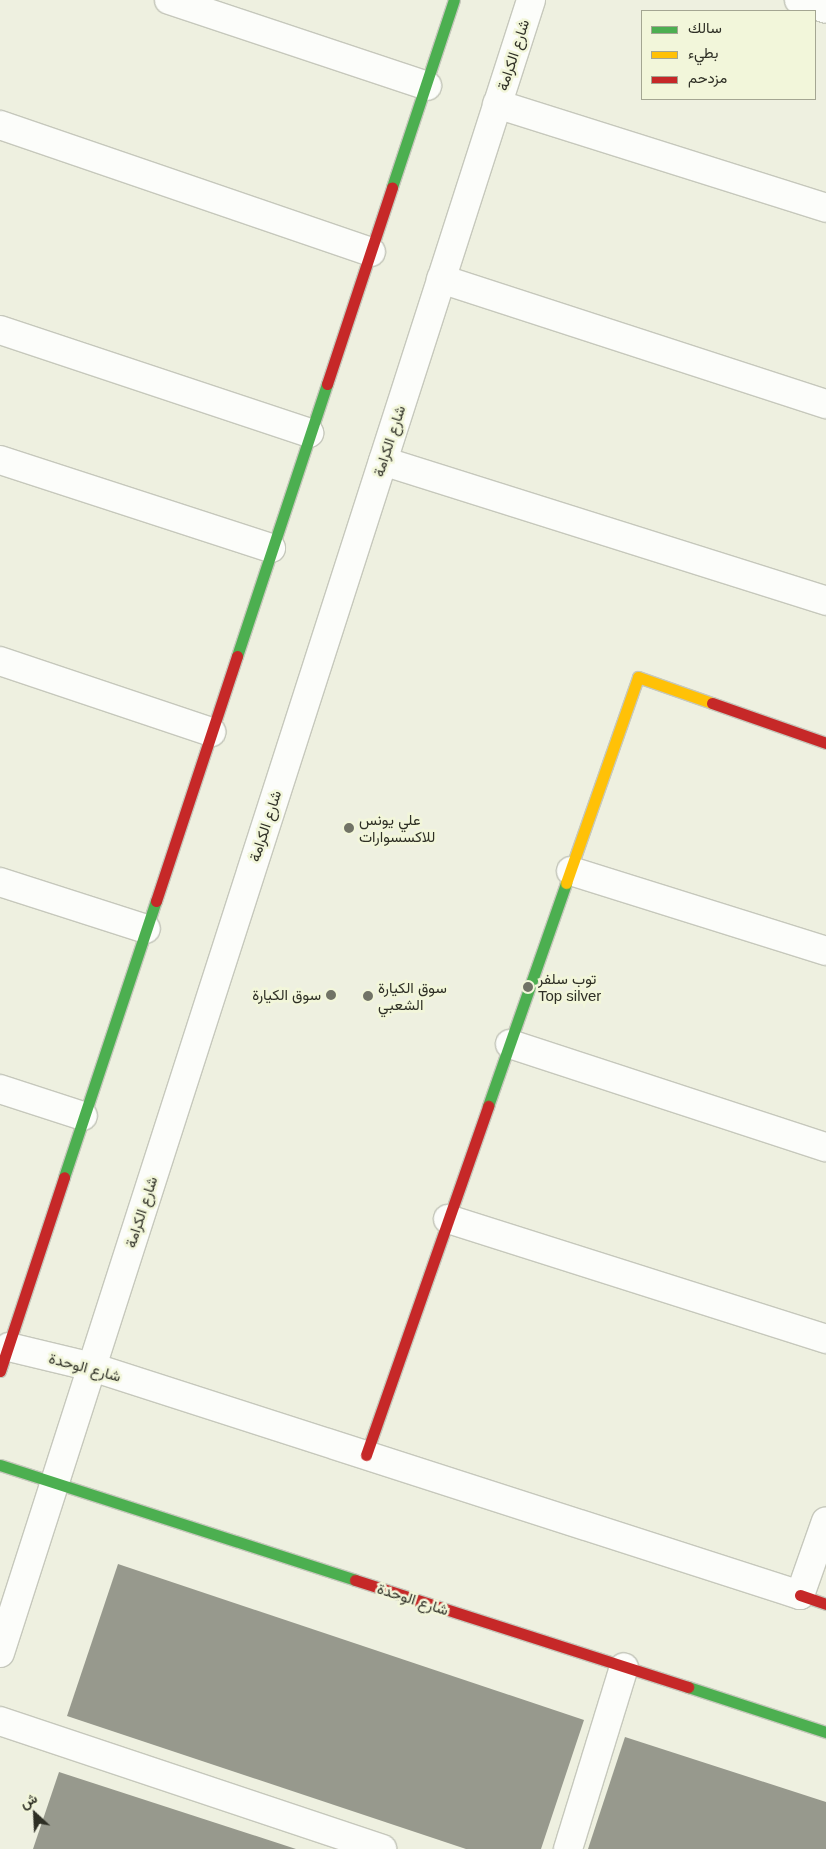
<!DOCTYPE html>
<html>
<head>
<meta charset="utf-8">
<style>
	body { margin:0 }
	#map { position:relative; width:826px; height:1849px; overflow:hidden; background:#eef0e0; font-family:Arial,Vazirmatn,sans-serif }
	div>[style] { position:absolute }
	.building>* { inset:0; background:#97998d }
	.roads { filter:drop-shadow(1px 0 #c6c8bc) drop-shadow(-1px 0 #c6c8bc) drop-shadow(0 1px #c6c8bc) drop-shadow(0 -1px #c6c8bc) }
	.street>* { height:28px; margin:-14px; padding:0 14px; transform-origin:14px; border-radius:14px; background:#fcfdfa }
	.fast>* { height:11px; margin:-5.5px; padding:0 5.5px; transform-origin:5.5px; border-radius:5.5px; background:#4caf50 }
	.slow>* { height:11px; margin:-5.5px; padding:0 5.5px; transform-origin:5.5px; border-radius:5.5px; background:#ffc107 }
	.jam>* { height:11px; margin:-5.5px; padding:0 5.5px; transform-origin:5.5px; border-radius:5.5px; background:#c62828 }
	.dots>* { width:14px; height:14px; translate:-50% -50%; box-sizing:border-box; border:2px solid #f2f6da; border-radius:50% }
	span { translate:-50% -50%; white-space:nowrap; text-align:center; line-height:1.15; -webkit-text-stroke:5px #f2f6da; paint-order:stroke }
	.street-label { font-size:15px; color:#2e2f25 }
	.poi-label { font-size:15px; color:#2e2f25 }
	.left { translate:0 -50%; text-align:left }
	.right { translate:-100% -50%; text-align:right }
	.legend { position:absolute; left:641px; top:10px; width:175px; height:90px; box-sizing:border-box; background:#f2f6da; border:1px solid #a4a692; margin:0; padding:6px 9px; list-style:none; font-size:15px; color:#2e2f25 }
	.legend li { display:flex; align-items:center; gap:10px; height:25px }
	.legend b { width:25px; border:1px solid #a4a692 }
	.north { position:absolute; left:10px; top:1789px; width:50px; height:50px; -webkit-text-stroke:4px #f2f6da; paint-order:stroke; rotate:335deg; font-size:14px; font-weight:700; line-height:20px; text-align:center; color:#2e2f25 }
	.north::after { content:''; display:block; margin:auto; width:18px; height:22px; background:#2e2f25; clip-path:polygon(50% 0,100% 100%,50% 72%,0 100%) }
</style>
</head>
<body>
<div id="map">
	<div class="building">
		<i style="clip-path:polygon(118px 1564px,584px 1720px,541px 1849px,466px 1849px,67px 1716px)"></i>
		<i style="clip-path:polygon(625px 1737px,826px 1802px,826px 1849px,588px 1849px)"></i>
		<i style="clip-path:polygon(59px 1772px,296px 1849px,33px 1849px)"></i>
	</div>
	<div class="roads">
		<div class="street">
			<i style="left:169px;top:0;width:272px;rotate:18.4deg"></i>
			<i style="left:799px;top:0;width:28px;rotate:18deg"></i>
			<i style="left:497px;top:104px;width:345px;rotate:17.5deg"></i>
			<i style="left:0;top:125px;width:392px;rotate:18.9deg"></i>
			<i style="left:441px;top:279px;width:405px;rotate:18deg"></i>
			<i style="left:0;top:330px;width:326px;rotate:18.4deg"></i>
			<i style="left:0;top:460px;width:285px;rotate:18deg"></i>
			<i style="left:383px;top:461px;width:465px;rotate:17.5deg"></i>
			<i style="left:0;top:661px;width:223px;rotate:18.6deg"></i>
			<i style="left:571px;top:871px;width:267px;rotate:17.4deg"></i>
			<i style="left:0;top:882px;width:153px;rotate:17.8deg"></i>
			<i style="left:510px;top:1044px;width:332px;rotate:18.1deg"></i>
			<i style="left:0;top:1089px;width:87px;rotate:18deg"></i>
			<i style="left:448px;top:1219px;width:397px;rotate:17.6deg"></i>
			<i style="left:9px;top:1347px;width:85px;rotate:13.5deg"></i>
			<i style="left:92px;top:1367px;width:744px;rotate:17.85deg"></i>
			<i style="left:800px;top:1595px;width:78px;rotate:-70.6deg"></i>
			<i style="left:0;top:1653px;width:1736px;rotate:-72.19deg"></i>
			<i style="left:0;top:1721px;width:403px;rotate:18.5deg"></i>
			<i style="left:568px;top:1849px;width:190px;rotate:-72.9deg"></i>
		</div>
		<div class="fast">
			<i style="left:392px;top:187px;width:197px;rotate:-71.7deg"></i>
			<i style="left:237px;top:656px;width:287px;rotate:-71.7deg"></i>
			<i style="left:488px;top:1106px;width:236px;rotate:-70.7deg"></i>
			<i style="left:64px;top:1177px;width:291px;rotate:-71.6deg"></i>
			<i style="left:0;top:1465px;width:373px;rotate:17.9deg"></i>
			<i style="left:688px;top:1687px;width:145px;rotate:18.1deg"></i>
		</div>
		<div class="slow">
			<i style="left:566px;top:883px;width:218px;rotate:-70.7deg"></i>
			<i style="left:638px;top:677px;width:78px;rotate:19.4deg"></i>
		</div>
		<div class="jam">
			<i style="left:327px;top:384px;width:207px;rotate:-71.7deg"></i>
			<i style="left:712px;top:703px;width:121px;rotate:19.3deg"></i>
			<i style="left:156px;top:901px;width:258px;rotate:-71.7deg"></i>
			<i style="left:0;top:1371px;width:204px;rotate:-71.7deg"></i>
			<i style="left:366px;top:1455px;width:370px;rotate:-70.7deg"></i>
			<i style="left:355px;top:1580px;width:350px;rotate:17.8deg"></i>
			<i style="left:800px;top:1595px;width:28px;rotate:19deg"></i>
		</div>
	</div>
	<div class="dots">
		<i style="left:349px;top:828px;background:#717366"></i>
		<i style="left:528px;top:987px;background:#717366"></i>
		<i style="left:331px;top:995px;background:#717366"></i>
		<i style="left:368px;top:996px;background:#717366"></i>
	</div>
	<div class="street-label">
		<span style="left:513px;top:55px;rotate:-72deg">شارع الكرامة</span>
		<span style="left:389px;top:441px;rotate:-72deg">شارع الكرامة</span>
		<span style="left:265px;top:826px;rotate:-72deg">شارع الكرامة</span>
		<span style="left:141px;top:1212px;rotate:-72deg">شارع الكرامة</span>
		<span style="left:85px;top:1367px;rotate:15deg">شارع الوحدة</span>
		<span style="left:413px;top:1599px;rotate:18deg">شارع الوحدة</span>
	</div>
	<div class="poi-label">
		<span class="left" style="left:359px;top:828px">علي يونس<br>للاكسسوارات</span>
		<span class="left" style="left:538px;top:987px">توب سلفر<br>Top silver</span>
		<span class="left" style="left:378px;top:996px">سوق الكيارة<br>الشعبي</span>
		<span class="right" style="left:321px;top:995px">سوق الكيارة</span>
	</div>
	<ul class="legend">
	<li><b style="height:6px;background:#4caf50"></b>سالك</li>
	<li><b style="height:6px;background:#ffc107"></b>بطيء</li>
	<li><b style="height:6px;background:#c62828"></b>مزدحم</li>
	</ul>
	<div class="north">ش</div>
</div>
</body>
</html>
